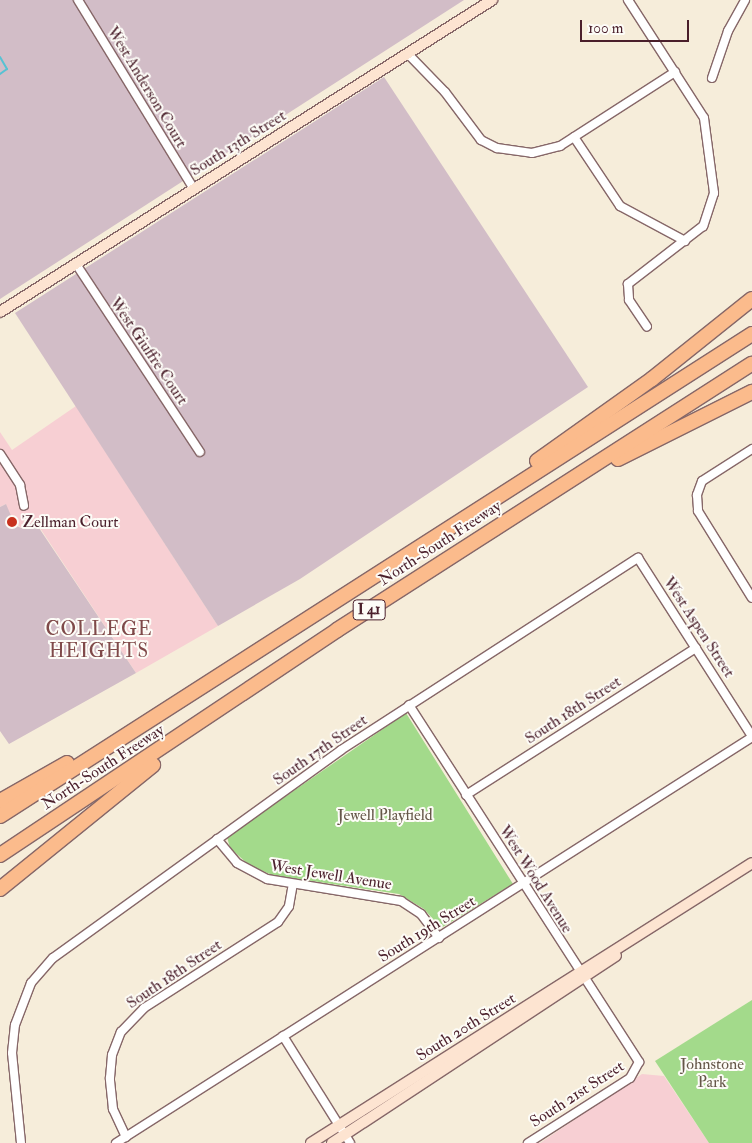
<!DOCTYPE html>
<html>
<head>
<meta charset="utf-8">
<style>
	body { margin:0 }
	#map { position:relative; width:752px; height:1143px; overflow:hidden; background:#f6edda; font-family:"IM FELL Double Pica",serif }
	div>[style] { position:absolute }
	.built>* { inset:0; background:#f7cfd3 }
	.industrial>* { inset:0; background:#d2bdc7 }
	.green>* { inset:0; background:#a3da8b }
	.stream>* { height:2px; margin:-1px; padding:0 1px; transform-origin:1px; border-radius:1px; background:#57c2d3 }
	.roads { filter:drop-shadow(1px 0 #866768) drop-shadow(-1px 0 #866768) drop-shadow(0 1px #866768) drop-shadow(0 -1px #866768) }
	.street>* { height:8px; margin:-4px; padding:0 4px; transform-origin:4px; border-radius:4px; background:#fff }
	.secondary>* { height:10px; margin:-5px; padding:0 5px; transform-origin:5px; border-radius:5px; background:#fde4d1 }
	.highway>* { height:14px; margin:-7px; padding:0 7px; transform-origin:7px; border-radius:7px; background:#fbbb8c }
	.dots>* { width:14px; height:14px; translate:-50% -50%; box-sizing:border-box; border:2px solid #fdfcf7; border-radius:50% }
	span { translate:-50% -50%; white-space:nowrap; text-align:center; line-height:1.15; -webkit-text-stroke:4px #fdfcf7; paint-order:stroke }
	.shield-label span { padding:1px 4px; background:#fdfcf7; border:1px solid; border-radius:4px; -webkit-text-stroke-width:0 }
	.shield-label { font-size:15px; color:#4a1f2b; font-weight:700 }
	.street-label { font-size:16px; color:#4a1f2b }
	.poi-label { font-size:16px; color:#4a1f2b }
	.left { translate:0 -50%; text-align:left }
	.park-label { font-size:16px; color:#655748 }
	.quarter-label { font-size:19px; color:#7f4949; letter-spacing:1px }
	.scale { position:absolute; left:580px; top:20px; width:109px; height:22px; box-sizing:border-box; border:2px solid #4a1f2b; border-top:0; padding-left:6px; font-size:15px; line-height:18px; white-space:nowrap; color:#4a1f2b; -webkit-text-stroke:4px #fdfcf7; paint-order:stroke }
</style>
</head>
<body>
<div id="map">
	<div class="built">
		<i style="clip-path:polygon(76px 406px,218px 626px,136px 673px,36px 522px,21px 528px,7px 514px,6px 504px,0 507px,0 432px,12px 450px)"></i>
		<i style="clip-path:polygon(642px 1074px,664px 1076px,709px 1143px,540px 1143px)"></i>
	</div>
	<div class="industrial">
		<i style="clip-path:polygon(0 0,464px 0,0 299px)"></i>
		<i style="clip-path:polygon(384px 77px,588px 387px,300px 579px,218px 626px,15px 313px)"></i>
		<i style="clip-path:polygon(6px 504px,15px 525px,21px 528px,35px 522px,136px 673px,9px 744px,0 731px,0 507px)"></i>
	</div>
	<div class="green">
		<i style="clip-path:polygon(406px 713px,513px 884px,441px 928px,424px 909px,399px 894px,272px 875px,249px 865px,230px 848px,227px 837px)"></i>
		<i style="clip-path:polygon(752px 1000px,752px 1143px,709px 1143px,655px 1061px)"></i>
	</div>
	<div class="stream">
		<i style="left:0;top:57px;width:14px;rotate:60deg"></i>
		<i style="left:7px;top:69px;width:9px;rotate:144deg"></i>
	</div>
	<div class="roads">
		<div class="street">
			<i style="left:78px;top:0;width:222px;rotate:58.5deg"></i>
			<i style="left:628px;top:0;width:140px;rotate:57.2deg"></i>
			<i style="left:704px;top:118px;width:76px;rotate:82.4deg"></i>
			<i style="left:714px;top:193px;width:35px;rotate:108deg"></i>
			<i style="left:703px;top:226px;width:95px;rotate:142.3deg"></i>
			<i style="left:628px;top:284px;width:16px;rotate:86deg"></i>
			<i style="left:629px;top:300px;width:32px;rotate:56deg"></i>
			<i style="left:408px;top:54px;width:53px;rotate:45.8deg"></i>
			<i style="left:445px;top:92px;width:60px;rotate:53.1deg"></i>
			<i style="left:481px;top:140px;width:18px;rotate:27deg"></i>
			<i style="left:497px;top:148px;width:35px;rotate:8deg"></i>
			<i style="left:532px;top:153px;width:29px;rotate:-14deg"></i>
			<i style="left:560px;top:146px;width:137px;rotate:-32.8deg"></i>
			<i style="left:712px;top:78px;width:50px;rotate:-71.2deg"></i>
			<i style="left:728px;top:31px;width:35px;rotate:-61deg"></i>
			<i style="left:574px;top:137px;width:83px;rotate:56.3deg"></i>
			<i style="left:620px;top:206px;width:74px;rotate:28.3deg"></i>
			<i style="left:76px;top:264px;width:225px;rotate:56.6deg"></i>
			<i style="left:752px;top:449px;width:59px;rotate:147.4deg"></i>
			<i style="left:702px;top:481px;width:15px;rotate:110deg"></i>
			<i style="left:697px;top:495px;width:16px;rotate:86deg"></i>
			<i style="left:698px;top:511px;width:102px;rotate:58.2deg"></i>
			<i style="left:0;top:454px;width:37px;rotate:57deg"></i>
			<i style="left:20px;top:485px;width:21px;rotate:79deg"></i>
			<i style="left:409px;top:705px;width:425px;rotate:57.2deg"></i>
			<i style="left:639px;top:1062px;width:18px;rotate:119deg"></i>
			<i style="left:630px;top:1078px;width:121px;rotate:147.5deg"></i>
			<i style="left:466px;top:795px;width:273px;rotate:-32.6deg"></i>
			<i style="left:217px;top:839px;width:31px;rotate:50deg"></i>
			<i style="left:237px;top:863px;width:34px;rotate:28deg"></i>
			<i style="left:267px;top:879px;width:136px;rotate:9.3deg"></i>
			<i style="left:401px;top:901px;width:24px;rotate:33deg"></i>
			<i style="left:421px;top:914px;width:30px;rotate:53deg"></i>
			<i style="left:283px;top:1036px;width:126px;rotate:57.9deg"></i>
			<i style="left:126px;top:1137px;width:31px;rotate:-115deg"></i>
			<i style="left:113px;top:1109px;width:31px;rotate:-96deg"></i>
			<i style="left:110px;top:1078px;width:23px;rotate:-85deg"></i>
			<i style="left:112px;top:1055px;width:25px;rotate:-69deg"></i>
			<i style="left:121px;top:1032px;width:33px;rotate:-46deg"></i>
			<i style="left:144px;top:1008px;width:159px;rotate:-32.7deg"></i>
			<i style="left:278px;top:922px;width:19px;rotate:-55deg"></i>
			<i style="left:289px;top:906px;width:22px;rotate:-80deg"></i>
			<i style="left:21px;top:1143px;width:90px;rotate:-95.7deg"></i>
			<i style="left:12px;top:1053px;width:28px;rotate:-84deg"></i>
			<i style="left:15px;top:1025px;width:45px;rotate:-69.1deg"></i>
			<i style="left:31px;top:983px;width:33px;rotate:-49deg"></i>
			<i style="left:53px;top:958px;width:355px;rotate:-35.8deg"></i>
			<i style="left:341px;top:750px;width:354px;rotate:-32.9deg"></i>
			<i style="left:638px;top:558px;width:211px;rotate:57.4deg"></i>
			<i style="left:116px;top:1143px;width:755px;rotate:-32.55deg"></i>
		</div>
		<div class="secondary">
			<i style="left:0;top:312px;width:583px;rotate:-32.38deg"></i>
			<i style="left:311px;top:1143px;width:522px;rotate:-32.41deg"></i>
			<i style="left:332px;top:1143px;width:340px;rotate:-33.4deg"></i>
		</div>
		<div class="highway">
			<i style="left:618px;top:459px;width:150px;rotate:-26.6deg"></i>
			<i style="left:537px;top:461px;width:141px;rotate:-35.5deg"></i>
			<i style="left:652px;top:379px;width:128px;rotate:-38.7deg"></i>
			<i style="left:0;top:801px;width:77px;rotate:-29.6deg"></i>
			<i style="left:0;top:816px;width:893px;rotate:-32.66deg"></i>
			<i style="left:0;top:855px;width:405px;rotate:-33.7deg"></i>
			<i style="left:337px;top:630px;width:493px;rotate:-32.7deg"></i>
			<i style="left:0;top:889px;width:197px;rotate:-39deg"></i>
		</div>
	</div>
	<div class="dots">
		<i style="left:12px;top:522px;background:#c8321e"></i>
	</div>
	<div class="shield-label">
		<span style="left:369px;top:610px">I 41</span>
	</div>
	<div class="street-label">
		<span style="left:147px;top:87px;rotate:59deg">West Anderson Court</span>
		<span style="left:238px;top:143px;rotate:-32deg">South 13th Street</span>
		<span style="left:149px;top:351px;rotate:56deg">West Giuffre Court</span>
		<span style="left:440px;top:543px;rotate:-33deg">North-South Freeway</span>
		<span style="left:699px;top:627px;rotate:57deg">West Aspen Street</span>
		<span style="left:573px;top:710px;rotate:-33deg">South 18th Street</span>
		<span style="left:320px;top:750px;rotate:-35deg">South 17th Street</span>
		<span style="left:103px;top:767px;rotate:-33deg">North-South Freeway</span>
		<span style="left:331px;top:875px;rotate:9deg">West Jewell Avenue</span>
		<span style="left:536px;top:879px;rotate:58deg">West Wood Avenue</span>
		<span style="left:427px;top:929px;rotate:-32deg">South 19th Street</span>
		<span style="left:174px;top:974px;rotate:-34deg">South 18th Street</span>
		<span style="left:466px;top:1027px;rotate:-32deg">South 20th Street</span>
		<span style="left:577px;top:1094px;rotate:-33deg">South 21st Street</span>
	</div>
	<div class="poi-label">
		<span class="left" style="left:22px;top:522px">Zellman Court</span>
	</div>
	<div class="park-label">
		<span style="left:385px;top:815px">Jewell Playfield</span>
		<span style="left:712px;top:1073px">Johnstone<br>Park</span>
	</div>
	<div class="quarter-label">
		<span style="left:99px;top:641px">COLLEGE<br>HEIGHTS</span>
	</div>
	<div class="scale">100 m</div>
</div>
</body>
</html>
